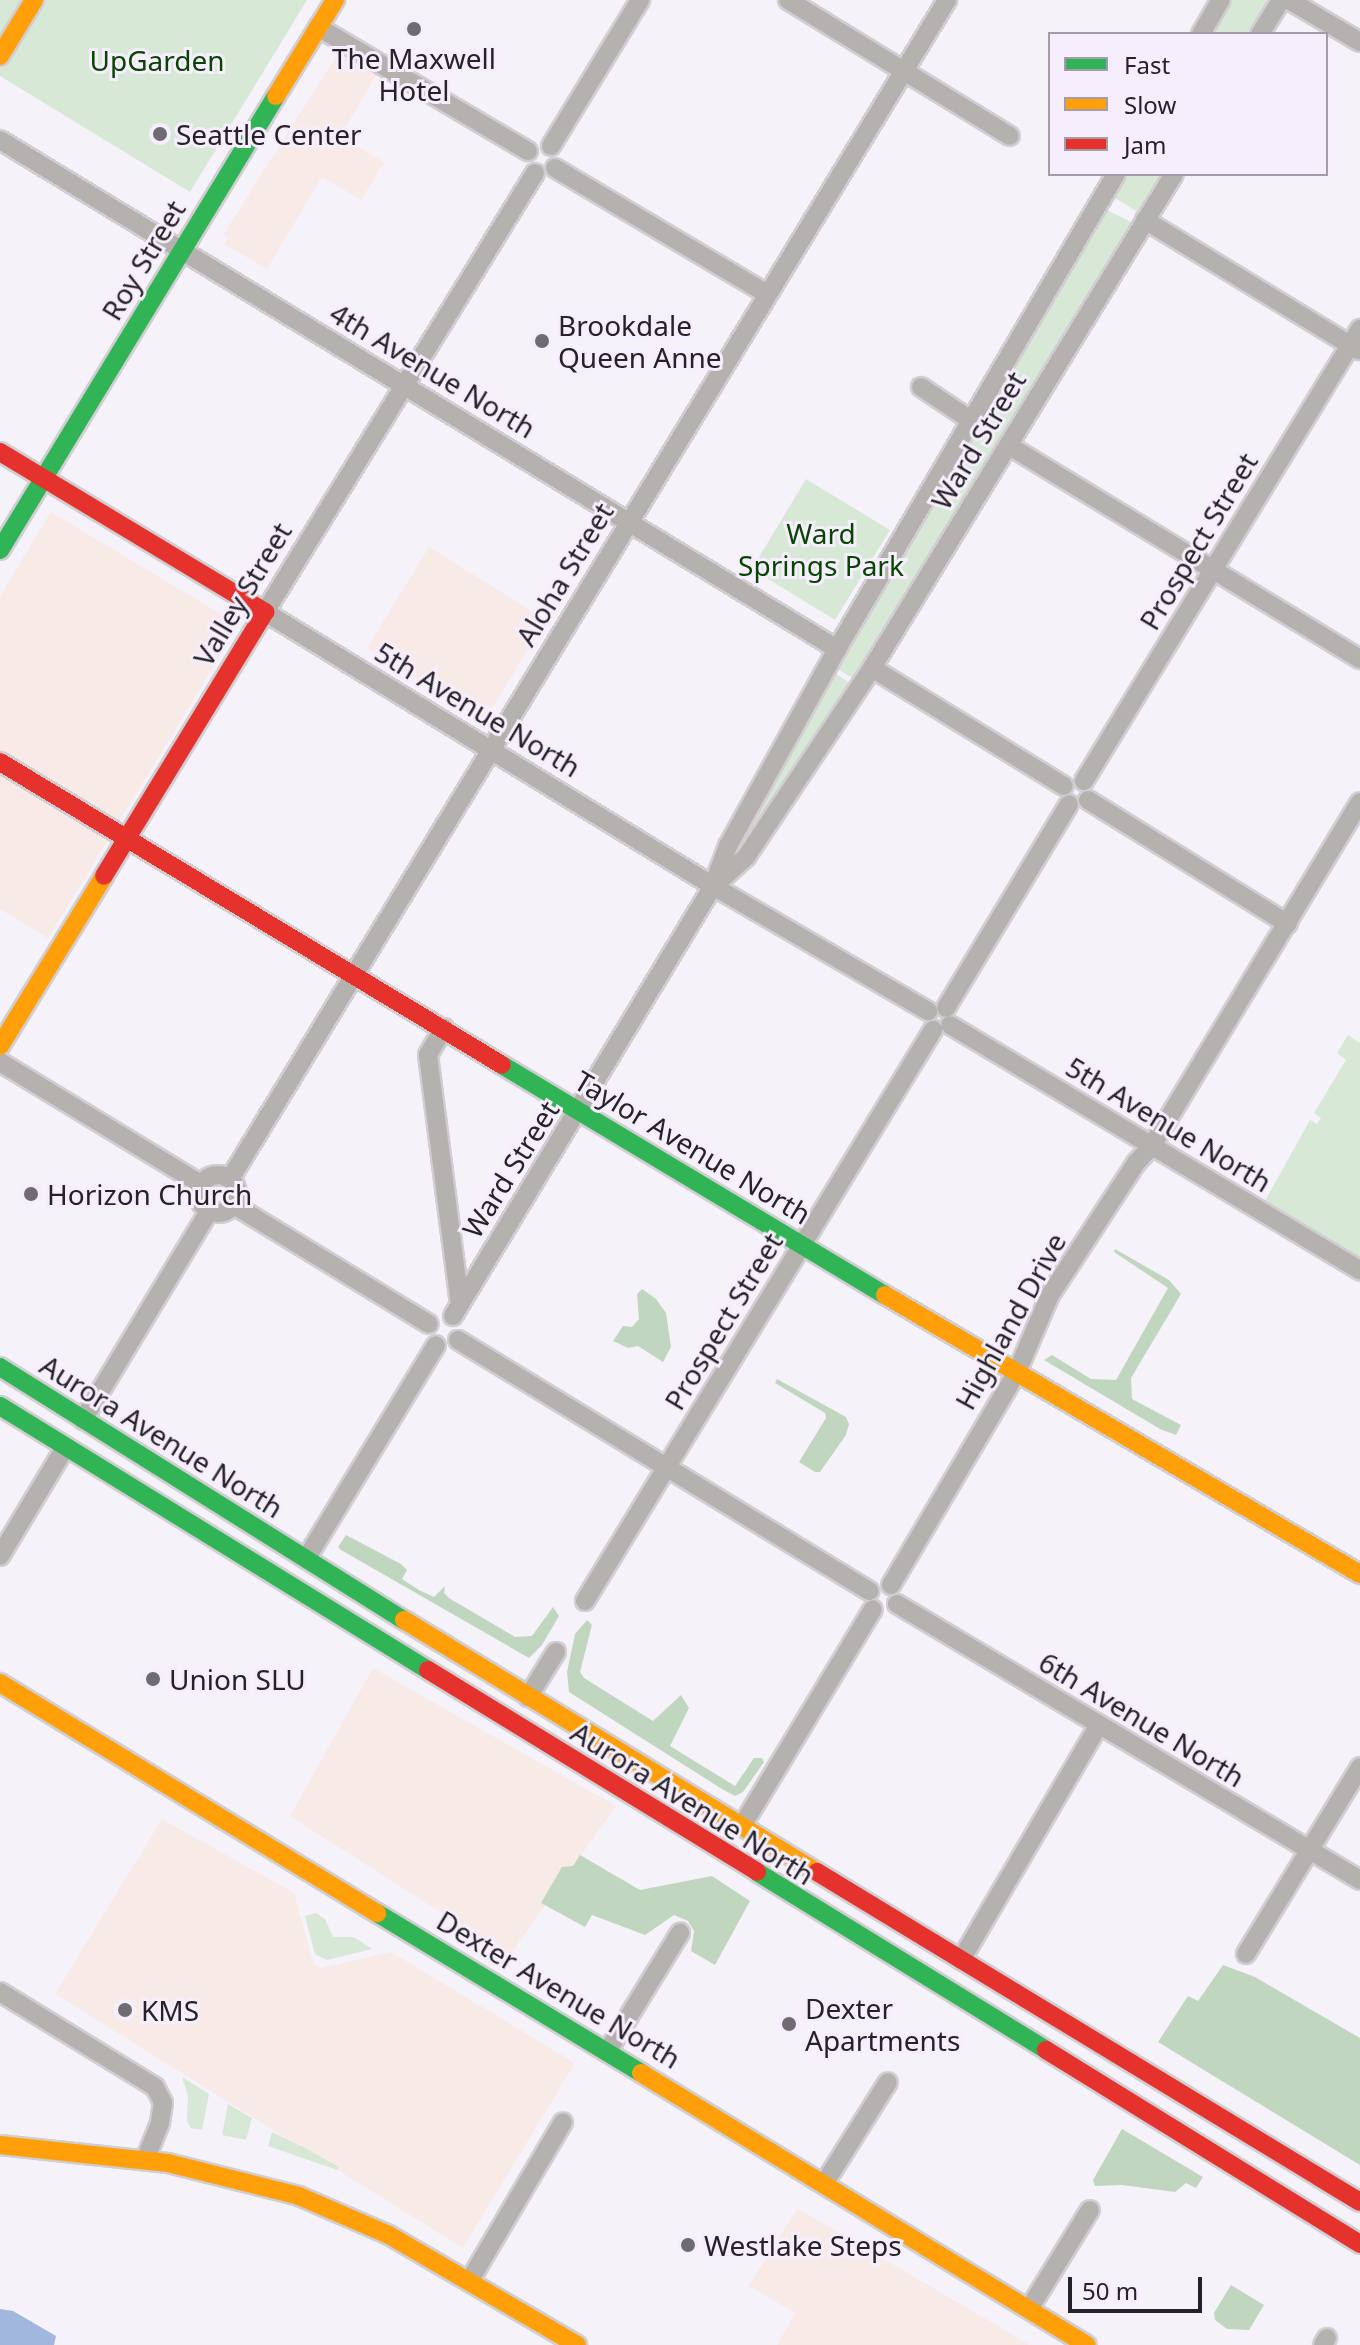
<!DOCTYPE html>
<html>
<head>
<meta charset="utf-8">
<style>
	body { margin:0 }
	#map { position:relative; width:1360px; height:2345px; overflow:hidden; background:#f6f2fa; font-family:"Noto Sans",sans-serif }
	div>[style] { position:absolute }
	.commercial>* { inset:0; background:#f8eae6 }
	.green>* { inset:0; background:#d8e8d7 }
	.forest>* { inset:0; background:#c1d6bf }
	.water>* { inset:0; background:#a2b7dd }
	.roads { filter:drop-shadow(2px 0 #d1ced3) drop-shadow(-2px 0 #d1ced3) drop-shadow(0 2px #d1ced3) drop-shadow(0 -2px #d1ced3) }
	.street>* { height:18px; margin:-9px; padding:0 9px; transform-origin:9px; border-radius:9px; background:#b5b1ae }
	.street>.ring { margin:-9px; padding:0; box-sizing:content-box; background:none; border:18px solid #b5b1ae; border-radius:50% }
	.fast>* { height:18px; margin:-9px; padding:0 9px; transform-origin:9px; border-radius:9px; background:#30b455 }
	.slow>* { height:18px; margin:-9px; padding:0 9px; transform-origin:9px; border-radius:9px; background:#ff9f0a }
	.jam>* { height:18px; margin:-9px; padding:0 9px; transform-origin:9px; border-radius:9px; background:#e5322d }
	.dots>* { width:22px; height:22px; translate:-50% -50%; box-sizing:border-box; border:4px solid #f7eefd; border-radius:50% }
	span { translate:-50% -50%; white-space:nowrap; text-align:center; line-height:1.15; -webkit-text-stroke:6px #f7eefd; paint-order:stroke }
	.poi-label { font-size:28px; color:#262328 }
	.left { translate:0 -50%; text-align:left }
	.park-label { font-size:28px; color:#074500 }
	.street-label { font-size:28px; color:#262328 }
	.legend { position:absolute; left:1048px; top:32px; width:280px; height:144px; box-sizing:border-box; background:#f7eefd; border:2px solid #a39da8; margin:0; padding:10px 14px; list-style:none; font-size:24px; color:#262328 }
	.legend li { display:flex; align-items:center; gap:16px; height:40px }
	.legend b { width:40px; border:2px solid #a39da8 }
	.scale { position:absolute; left:1068px; top:2277px; width:134px; height:36px; box-sizing:border-box; border:4px solid #262328; border-top:0; padding-left:10px; font-size:24px; line-height:28px; white-space:nowrap; color:#262328; -webkit-text-stroke:6px #f7eefd; paint-order:stroke }
</style>
</head>
<body>
<div id="map">
	<div class="commercial">
		<i style="clip-path:polygon(339px 52px,377px 74px,341px 135px,384px 163px,361px 200px,322px 177px,267px 269px,224px 244px,227px 238px,223px 235px)"></i>
		<i style="clip-path:polygon(51px 512px,239px 625px,48px 938px,0 909px,0 596px)"></i>
		<i style="clip-path:polygon(429px 547px,546px 620px,485px 720px,367px 648px)"></i>
		<i style="clip-path:polygon(373px 1668px,616px 1806px,509px 1956px,290px 1816px)"></i>
		<i style="clip-path:polygon(162px 1819px,294px 1893px,314px 1965px,321px 1968px,391px 1952px,575px 2063px,463px 2248px,55px 1994px)"></i>
		<i style="clip-path:polygon(797px 2208px,1020px 2339px,1029px 2345px,777px 2345px,795px 2313px,749px 2286px)"></i>
	</div>
	<div class="green">
		<i style="clip-path:polygon(0 0,307px 0,190px 192px,0 76px)"></i>
		<i style="clip-path:polygon(1232px 0,1268px 0,1247px 34px,1212px 34px)"></i>
		<i style="clip-path:polygon(1129px 174px,1164px 174px,1141px 214px,1115px 198px)"></i>
		<i style="clip-path:polygon(1105px 209px,1135px 224px,854px 679px,836px 668px)"></i>
		<i style="clip-path:polygon(806px 479px,890px 530px,835px 620px,752px 569px)"></i>
		<i style="clip-path:polygon(833px 672px,852px 684px,733px 857px,735px 852px)"></i>
		<i style="clip-path:polygon(1348px 1035px,1360px 1043px,1360px 1262px,1262px 1206px,1310px 1120px,1317px 1124px,1321px 1118px,1314px 1113px,1346px 1060px,1337px 1053px)"></i>
		<i style="clip-path:polygon(316px 1913px,325px 1919px,333px 1937px,354px 1937px,372px 1949px,327px 1960px,315px 1954px,305px 1916px)"></i>
		<i style="clip-path:polygon(182px 2077px,209px 2094px,202px 2130px,191px 2128px,187px 2122px,188px 2096px)"></i>
		<i style="clip-path:polygon(228px 2104px,252px 2118px,246px 2140px,222px 2135px)"></i>
		<i style="clip-path:polygon(272px 2132px,305px 2148px,339px 2167px,337px 2170px,268px 2146px)"></i>
	</div>
	<div class="forest">
		<i style="clip-path:polygon(1115px 1249px,1169px 1280px,1181px 1294px,1131px 1378px,1132px 1399px,1181px 1425px,1176px 1435px,1160px 1429px,1044px 1360px,1052px 1355px,1091px 1379px,1116px 1380px,1168px 1288px,1114px 1252px)"></i>
		<i style="clip-path:polygon(642px 1289px,656px 1299px,666px 1313px,671px 1347px,663px 1362px,638px 1346px,628px 1348px,613px 1341px,623px 1326px,632px 1327px,639px 1319px,637px 1294px)"></i>
		<i style="clip-path:polygon(777px 1379px,846px 1417px,849px 1424px,846px 1435px,820px 1472px,815px 1472px,799px 1462px,826px 1418px,825px 1413px,775px 1383px)"></i>
		<i style="clip-path:polygon(346px 1535px,401px 1564px,407px 1570px,402px 1579px,419px 1590px,434px 1597px,445px 1586px,444px 1593px,449px 1598px,515px 1637px,532px 1636px,553px 1607px,559px 1616px,542px 1645px,529px 1658px,341px 1550px,338px 1547px)"></i>
		<i style="clip-path:polygon(587px 1620px,592px 1625px,580px 1672px,584px 1678px,653px 1721px,681px 1695px,689px 1708px,670px 1746px,735px 1786px,754px 1758px,762px 1758px,764px 1762px,743px 1792px,735px 1796px,722px 1789px,569px 1692px,567px 1672px,575px 1634px)"></i>
		<i style="clip-path:polygon(580px 1855px,640px 1890px,712px 1876px,750px 1901px,715px 1965px,691px 1951px,694px 1931px,688px 1921px,674px 1915px,645px 1935px,592px 1915px,585px 1927px,541px 1903px,562px 1867px,573px 1866px)"></i>
		<i style="clip-path:polygon(1223px 1965px,1255px 1977px,1360px 2038px,1360px 2165px,1158px 2042px,1188px 1996px,1198px 2001px)"></i>
		<i style="clip-path:polygon(1122px 2129px,1203px 2177px,1196px 2188px,1186px 2183px,1175px 2192px,1122px 2185px,1095px 2186px,1093px 2180px)"></i>
		<i style="clip-path:polygon(1231px 2285px,1264px 2305px,1249px 2330px,1227px 2329px,1215px 2320px,1214px 2313px)"></i>
	</div>
	<div class="water">
		<i style="clip-path:polygon(0 2309px,13px 2311px,56px 2336px,54px 2345px,0 2345px)"></i>
	</div>
	<div class="roads">
		<div class="street">
			<i style="left:788px;top:0;width:260px;rotate:31.5deg"></i>
			<i style="left:1289px;top:0;width:82px;rotate:30.6deg"></i>
			<i style="left:318px;top:27px;width:244px;rotate:30.6deg"></i>
			<i style="left:1201px;top:34px;width:39px;rotate:-60deg"></i>
			<i style="left:1260px;top:34px;width:40px;rotate:-58deg"></i>
			<i style="left:0;top:140px;width:980px;rotate:31.3deg"></i>
			<i style="left:551px;top:146px;width:171px;rotate:-58.6deg"></i>
			<i style="left:555px;top:168px;width:247px;rotate:30.7deg"></i>
			<i style="left:535px;top:173px;width:515px;rotate:121.59deg"></i>
			<i style="left:265px;top:612px;width:525px;rotate:31.45deg"></i>
			<i style="left:713px;top:886px;width:249px;rotate:30.2deg"></i>
			<i style="left:1145px;top:220px;width:250px;rotate:31.4deg"></i>
			<i style="left:921px;top:387px;width:58px;rotate:33.7deg"></i>
			<i style="left:1008px;top:445px;width:412px;rotate:31.3deg"></i>
			<i style="left:872px;top:668px;width:225px;rotate:31.6deg"></i>
			<i style="left:1084px;top:781px;width:530px;rotate:-58.59deg"></i>
			<i style="left:1088px;top:800px;width:235px;rotate:31.8deg"></i>
			<i style="left:715px;top:885px;width:42px;rotate:-42.1deg"></i>
			<i style="left:746px;top:857px;width:227px;rotate:-56.3deg"></i>
			<i style="left:872px;top:668px;width:579px;rotate:-58.56deg"></i>
			<i style="left:946px;top:1008px;width:238px;rotate:-58.9deg"></i>
			<i style="left:950px;top:1025px;width:478px;rotate:30.9deg"></i>
			<i style="left:444px;top:1028px;width:31px;rotate:121deg"></i>
			<i style="left:428px;top:1055px;width:251px;rotate:82.7deg"></i>
			<i style="left:0;top:1062px;width:237px;rotate:31.3deg"></i>
			<i class="ring" style="left:199px;top:1175px;width:20px;height:20px"></i>
			<i style="left:230px;top:1179px;width:1380px;rotate:-58.69deg"></i>
			<i style="left:234px;top:1205px;width:228px;rotate:31.4deg"></i>
			<i style="left:453px;top:1316px;width:502px;rotate:-58.84deg"></i>
			<i style="left:713px;top:886px;width:43px;rotate:-69.4deg"></i>
			<i style="left:728px;top:846px;width:225px;rotate:-61deg"></i>
			<i style="left:837px;top:649px;width:551px;rotate:-59.57deg"></i>
			<i style="left:458px;top:1340px;width:482px;rotate:31.4deg"></i>
			<i style="left:83px;top:1420px;width:244px;rotate:-58.9deg"></i>
			<i style="left:0;top:1556px;width:126px;rotate:-59deg"></i>
			<i style="left:306px;top:1559px;width:250px;rotate:-58.7deg"></i>
			<i style="left:891px;top:1585px;width:245px;rotate:-59.4deg"></i>
			<i style="left:1016px;top:1374px;width:86px;rotate:-66.7deg"></i>
			<i style="left:1050px;top:1295px;width:158px;rotate:-56.9deg"></i>
			<i style="left:1136px;top:1163px;width:22px;rotate:-47deg"></i>
			<i style="left:1151px;top:1147px;width:403px;rotate:-58.8deg"></i>
			<i style="left:585px;top:1601px;width:669px;rotate:-58.64deg"></i>
			<i style="left:897px;top:1604px;width:539px;rotate:30.8deg"></i>
			<i style="left:528px;top:1697px;width:53px;rotate:-58.1deg"></i>
			<i style="left:742px;top:1826px;width:253px;rotate:-58.9deg"></i>
			<i style="left:1246px;top:1954px;width:219px;rotate:-58.6deg"></i>
			<i style="left:961px;top:1960px;width:273px;rotate:-59.6deg"></i>
			<i style="left:0;top:1992px;width:182px;rotate:31.5deg"></i>
			<i style="left:155px;top:2087px;width:18px;rotate:63deg"></i>
			<i style="left:163px;top:2103px;width:20px;rotate:99deg"></i>
			<i style="left:160px;top:2123px;width:40px;rotate:112deg"></i>
			<i style="left:607px;top:2052px;width:140px;rotate:-58.5deg"></i>
			<i style="left:824px;top:2184px;width:120px;rotate:-57.9deg"></i>
			<i style="left:470px;top:2280px;width:183px;rotate:-59.5deg"></i>
			<i style="left:1029px;top:2309px;width:116px;rotate:-58.4deg"></i>
			<i style="left:1323px;top:2345px;width:8px;rotate:-60deg"></i>
		</div>
		<div class="fast">
			<i style="left:0;top:550px;width:531px;rotate:-58.7deg"></i>
			<i style="left:502px;top:1065px;width:447px;rotate:31deg"></i>
			<i style="left:0;top:1367px;width:477px;rotate:32.1deg"></i>
			<i style="left:0;top:1406px;width:503px;rotate:31.67deg"></i>
			<i style="left:757px;top:1872px;width:339px;rotate:31.6deg"></i>
			<i style="left:377px;top:1913px;width:309px;rotate:31.2deg"></i>
		</div>
		<div class="slow">
			<i style="left:0;top:56px;width:66px;rotate:-58.7deg"></i>
			<i style="left:276px;top:96px;width:113px;rotate:-58.4deg"></i>
			<i style="left:0;top:1046px;width:199px;rotate:-58.5deg"></i>
			<i style="left:885px;top:1295px;width:551px;rotate:30.43deg"></i>
			<i style="left:404px;top:1620px;width:484px;rotate:31.4deg"></i>
			<i style="left:0;top:1683px;width:442px;rotate:31.4deg"></i>
			<i style="left:641px;top:2073px;width:522px;rotate:31.38deg"></i>
			<i style="left:0;top:2145px;width:169px;rotate:6.1deg"></i>
			<i style="left:168px;top:2163px;width:135px;rotate:14.1deg"></i>
			<i style="left:299px;top:2196px;width:98px;rotate:23.4deg"></i>
			<i style="left:389px;top:2235px;width:218px;rotate:30.3deg"></i>
		</div>
		<div class="jam">
			<i style="left:0;top:452px;width:310px;rotate:31.1deg"></i>
			<i style="left:265px;top:612px;width:309px;rotate:121.4deg"></i>
			<i style="left:0;top:762px;width:586px;rotate:31.11deg"></i>
			<i style="left:428px;top:1670px;width:386px;rotate:31.5deg"></i>
			<i style="left:817px;top:1872px;width:635px;rotate:31.29deg"></i>
			<i style="left:1046px;top:2050px;width:369px;rotate:31.7deg"></i>
		</div>
	</div>
	<div class="dots">
		<i style="left:414px;top:29px;background:#6f6b72"></i>
		<i style="left:160px;top:134px;background:#6f6b72"></i>
		<i style="left:542px;top:341px;background:#6f6b72"></i>
		<i style="left:31px;top:1194px;background:#6f6b72"></i>
		<i style="left:153px;top:1679px;background:#6f6b72"></i>
		<i style="left:125px;top:2010px;background:#6f6b72"></i>
		<i style="left:789px;top:2024px;background:#6f6b72"></i>
		<i style="left:688px;top:2245px;background:#6f6b72"></i>
	</div>
	<div class="poi-label">
		<span style="left:414px;top:74px">The Maxwell<br>Hotel</span>
		<span class="left" style="left:176px;top:134px">Seattle Center</span>
		<span class="left" style="left:558px;top:341px">Brookdale<br>Queen Anne</span>
		<span class="left" style="left:47px;top:1194px">Horizon Church</span>
		<span class="left" style="left:169px;top:1679px">Union SLU</span>
		<span class="left" style="left:805px;top:2024px">Dexter<br>Apartments</span>
		<span class="left" style="left:141px;top:2010px">KMS</span>
		<span class="left" style="left:704px;top:2245px">Westlake Steps</span>
	</div>
	<div class="park-label">
		<span style="left:157px;top:60px">UpGarden</span>
		<span style="left:821px;top:549px">Ward<br>Springs Park</span>
	</div>
	<div class="street-label">
		<span style="left:143px;top:260px;rotate:-59deg">Roy Street</span>
		<span style="left:433px;top:370px;rotate:31deg">4th Avenue North</span>
		<span style="left:978px;top:440px;rotate:-59deg">Ward Street</span>
		<span style="left:1198px;top:541px;rotate:-59deg">Prospect Street</span>
		<span style="left:564px;top:574px;rotate:-59deg">Aloha Street</span>
		<span style="left:242px;top:594px;rotate:-59deg">Valley Street</span>
		<span style="left:478px;top:709px;rotate:31deg">5th Avenue North</span>
		<span style="left:1169px;top:1124px;rotate:31deg">5th Avenue North</span>
		<span style="left:693px;top:1147px;rotate:31deg">Taylor Avenue North</span>
		<span style="left:510px;top:1169px;rotate:-58deg">Ward Street</span>
		<span style="left:723px;top:1321px;rotate:-59deg">Prospect Street</span>
		<span style="left:1010px;top:1321px;rotate:-61deg">Highland Drive</span>
		<span style="left:162px;top:1436px;rotate:32deg">Aurora Avenue North</span>
		<span style="left:1142px;top:1719px;rotate:31deg">6th Avenue North</span>
		<span style="left:693px;top:1803px;rotate:32deg">Aurora Avenue North</span>
		<span style="left:559px;top:1989px;rotate:31deg">Dexter Avenue North</span>
	</div>
	<ul class="legend">
	<li><b style="height:10px;background:#30b455"></b>Fast</li>
	<li><b style="height:10px;background:#ff9f0a"></b>Slow</li>
	<li><b style="height:10px;background:#e5322d"></b>Jam</li>
	</ul>
	<div class="scale">50 m</div>
</div>
</body>
</html>
